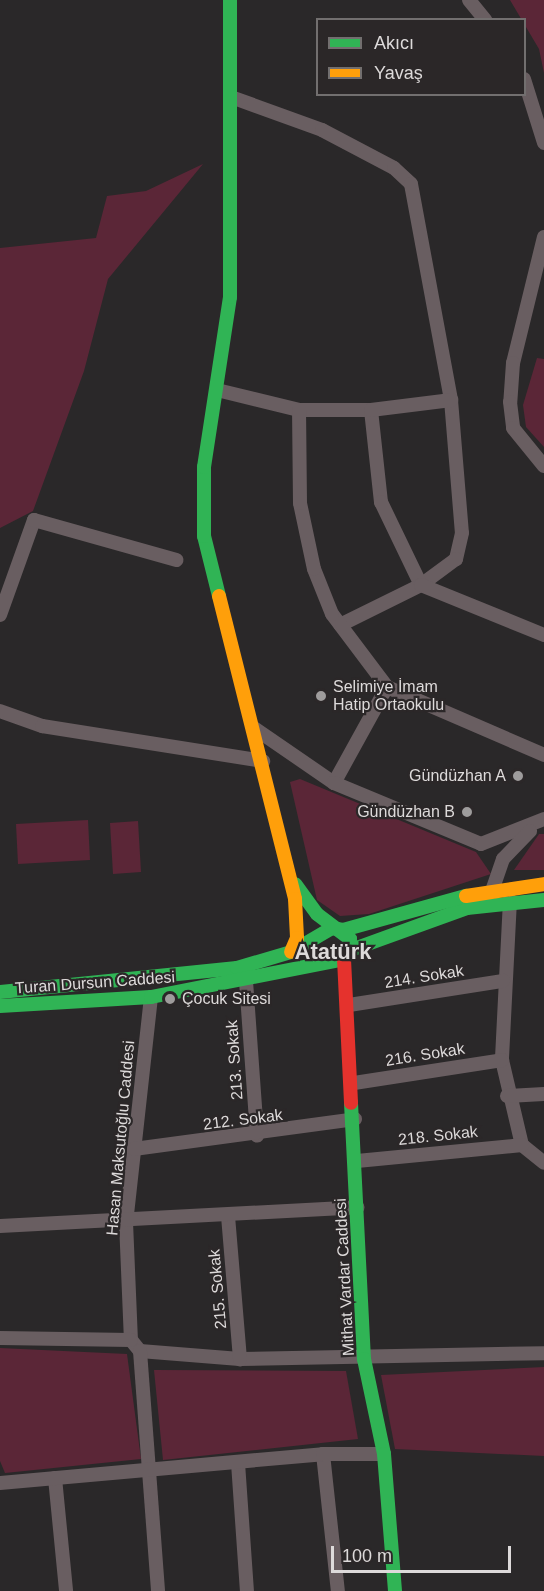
<!DOCTYPE html>
<html>
<head>
<meta charset="utf-8">
<style>
	body { margin:0 }
	#map { position:relative; width:544px; height:1591px; overflow:hidden; background:#2a2829; font-family:Arial,sans-serif }
	div>[style] { position:absolute }
	.green>* { inset:0; background:#5b2637 }
	.street>* { height:14px; margin:-7px; padding:0 7px; transform-origin:7px; border-radius:7px; background:#695e61 }
	.fast>* { height:14px; margin:-7px; padding:0 7px; transform-origin:7px; border-radius:7px; background:#30b455 }
	.slow>* { height:14px; margin:-7px; padding:0 7px; transform-origin:7px; border-radius:7px; background:#ff9f0a }
	.jam>* { height:14px; margin:-7px; padding:0 7px; transform-origin:7px; border-radius:7px; background:#e5322d }
	.dots>* { width:16px; height:16px; translate:-50% -50%; box-sizing:border-box; border:3px solid #2b2728; border-radius:50% }
	span { translate:-50% -50%; white-space:nowrap; text-align:center; line-height:1.15; -webkit-text-stroke:4.5px #2b2728; paint-order:stroke }
	.poi-label { font-size:16px; color:#dddada }
	.left { translate:0 -50%; text-align:left }
	.right { translate:-100% -50%; text-align:right }
	.street-label { font-size:16px; color:#dddada }
	.district-label { font-size:22px; color:#dddada; font-weight:700 }
	.legend { position:absolute; left:316px; top:18px; width:210px; height:78px; box-sizing:border-box; background:#2b2728; border:2px solid #726f6f; margin:0; padding:8px 10px; list-style:none; font-size:18px; color:#dddada }
	.legend li { display:flex; align-items:center; gap:12px; height:30px }
	.legend b { width:30px; border:2px solid #726f6f }
	.scale { position:absolute; left:331px; top:1546px; width:180px; height:27px; box-sizing:border-box; border:3px solid #dddada; border-top:0; padding-left:8px; font-size:18px; line-height:21px; white-space:nowrap; color:#dddada; -webkit-text-stroke:4px #2b2728; paint-order:stroke }
</style>
</head>
<body>
<div id="map">
	<div class="green">
		<i style="clip-path:polygon(510px 0,544px 0,544px 73px,539px 49px)"></i>
		<i style="clip-path:polygon(203px 164px,108px 279px,84px 371px,33px 511px,0 528px,0 248px,96px 238px,107px 196px,146px 191px)"></i>
		<i style="clip-path:polygon(537px 358px,544px 359px,544px 447px,526px 427px,523px 405px)"></i>
		<i style="clip-path:polygon(300px 779px,476px 852px,491px 874px,369px 914px,340px 916px,317px 900px,290px 782px)"></i>
		<i style="clip-path:polygon(88px 820px,90px 860px,18px 864px,16px 824px)"></i>
		<i style="clip-path:polygon(138px 821px,141px 872px,113px 874px,110px 823px)"></i>
		<i style="clip-path:polygon(539px 834px,544px 834px,544px 870px,514px 870px)"></i>
		<i style="clip-path:polygon(0 1348px,127px 1354px,141px 1459px,5px 1473px,0 1461px)"></i>
		<i style="clip-path:polygon(544px 1367px,544px 1456px,395px 1449px,381px 1375px)"></i>
		<i style="clip-path:polygon(154px 1370px,346px 1371px,358px 1439px,163px 1460px)"></i>
	</div>
	<div class="street">
		<i style="left:469px;top:0;width:26px;rotate:51deg"></i>
		<i style="left:524px;top:79px;width:67px;rotate:72.6deg"></i>
		<i style="left:231px;top:97px;width:97px;rotate:19.9deg"></i>
		<i style="left:322px;top:130px;width:81px;rotate:27.8deg"></i>
		<i style="left:394px;top:168px;width:23px;rotate:43deg"></i>
		<i style="left:411px;top:184px;width:220px;rotate:79.5deg"></i>
		<i style="left:451px;top:400px;width:133px;rotate:85.3deg"></i>
		<i style="left:462px;top:533px;width:27px;rotate:103deg"></i>
		<i style="left:456px;top:559px;width:44px;rotate:143.4deg"></i>
		<i style="left:544px;top:237px;width:130px;rotate:103.8deg"></i>
		<i style="left:513px;top:363px;width:39px;rotate:94deg"></i>
		<i style="left:510px;top:402px;width:26px;rotate:83deg"></i>
		<i style="left:513px;top:428px;width:49px;rotate:50.8deg"></i>
		<i style="left:217px;top:390px;width:84px;rotate:13.7deg"></i>
		<i style="left:299px;top:410px;width:72px"></i>
		<i style="left:371px;top:410px;width:93px;rotate:83.8deg"></i>
		<i style="left:381px;top:502px;width:92px;rotate:64.3deg"></i>
		<i style="left:421px;top:585px;width:90px;rotate:153.7deg"></i>
		<i style="left:371px;top:410px;width:81px;rotate:-7.1deg"></i>
		<i style="left:421px;top:585px;width:133px;rotate:22.1deg"></i>
		<i style="left:0;top:615px;width:101px;rotate:-70.3deg"></i>
		<i style="left:34px;top:520px;width:148px;rotate:15.7deg"></i>
		<i style="left:387px;top:687px;width:171px;rotate:23.4deg"></i>
		<i style="left:0;top:711px;width:45px;rotate:19.7deg"></i>
		<i style="left:42px;top:726px;width:224px;rotate:9deg"></i>
		<i style="left:254px;top:728px;width:97px;rotate:34.5deg"></i>
		<i style="left:334px;top:783px;width:110px;rotate:-61.1deg"></i>
		<i style="left:387px;top:687px;width:91px;rotate:-127deg"></i>
		<i style="left:332px;top:614px;width:48px;rotate:-111.8deg"></i>
		<i style="left:314px;top:569px;width:67px;rotate:-102deg"></i>
		<i style="left:300px;top:503px;width:93px;rotate:-90.6deg"></i>
		<i style="left:334px;top:783px;width:159px;rotate:22.5deg"></i>
		<i style="left:481px;top:844px;width:68px;rotate:-21.6deg"></i>
		<i style="left:493px;top:888px;width:31px;rotate:-71deg"></i>
		<i style="left:503px;top:859px;width:39px;rotate:-46deg"></i>
		<i style="left:510px;top:900px;width:160px;rotate:92.9deg"></i>
		<i style="left:502px;top:1060px;width:87px;rotate:76.8deg"></i>
		<i style="left:522px;top:1145px;width:28px;rotate:39deg"></i>
		<i style="left:246px;top:981px;width:155px;rotate:85.9deg"></i>
		<i style="left:151px;top:997px;width:226px;rotate:96.3deg"></i>
		<i style="left:126px;top:1222px;width:118px;rotate:87.6deg"></i>
		<i style="left:131px;top:1340px;width:14px;rotate:51deg"></i>
		<i style="left:140px;top:1351px;width:100px;rotate:4.6deg"></i>
		<i style="left:240px;top:1359px;width:304px;rotate:-1.1deg"></i>
		<i style="left:349px;top:1005px;width:156px;rotate:-8.9deg"></i>
		<i style="left:354px;top:1083px;width:150px;rotate:-8.8deg"></i>
		<i style="left:507px;top:1096px;width:37px;rotate:-3deg"></i>
		<i style="left:134px;top:1149px;width:223px;rotate:-7.7deg"></i>
		<i style="left:357px;top:1161px;width:166px;rotate:-5.5deg"></i>
		<i style="left:228px;top:1216px;width:144px;rotate:85.2deg"></i>
		<i style="left:0;top:1226px;width:358px;rotate:-3deg"></i>
		<i style="left:0;top:1338px;width:131px;rotate:0.9deg"></i>
		<i style="left:140px;top:1351px;width:241px;rotate:85.7deg"></i>
		<i style="left:323px;top:1454px;width:138px;rotate:83.8deg"></i>
		<i style="left:238px;top:1463px;width:128px;rotate:86deg"></i>
		<i style="left:55px;top:1478px;width:114px;rotate:84.4deg"></i>
		<i style="left:0;top:1483px;width:324px;rotate:-5.1deg"></i>
		<i style="left:323px;top:1454px;width:61px"></i>
	</div>
	<div class="fast">
		<i style="left:219px;top:596px;width:62px;rotate:-104deg"></i>
		<i style="left:204px;top:536px;width:69px;rotate:-90deg"></i>
		<i style="left:204px;top:467px;width:172px;rotate:-81.3deg"></i>
		<i style="left:230px;top:297px;width:297px;rotate:-90deg"></i>
		<i style="left:351px;top:950px;width:123px;rotate:-19.9deg"></i>
		<i style="left:467px;top:908px;width:77px;rotate:-5.9deg"></i>
		<i style="left:0;top:992px;width:238px;rotate:-5.8deg"></i>
		<i style="left:237px;top:968px;width:56px;rotate:-16.5deg"></i>
		<i style="left:291px;top:952px;width:48px;rotate:-30.3deg"></i>
		<i style="left:332px;top:928px;width:11px;rotate:10deg"></i>
		<i style="left:343px;top:930px;width:128px;rotate:-15.5deg"></i>
		<i style="left:0;top:1006px;width:151px;rotate:-3.4deg"></i>
		<i style="left:151px;top:997px;width:197px;rotate:-11.1deg"></i>
		<i style="left:344px;top:959px;width:21px;rotate:-73deg"></i>
		<i style="left:350px;top:939px;width:41px;rotate:-142.9deg"></i>
		<i style="left:317px;top:914px;width:37px;rotate:-126deg"></i>
		<i style="left:351px;top:1103px;width:256px;rotate:87.1deg"></i>
		<i style="left:364px;top:1359px;width:97px;rotate:78.1deg"></i>
		<i style="left:384px;top:1454px;width:137px;rotate:85.4deg"></i>
	</div>
	<div class="slow">
		<i style="left:219px;top:596px;width:312px;rotate:75.9deg"></i>
		<i style="left:295px;top:899px;width:39px;rotate:87deg"></i>
		<i style="left:297px;top:938px;width:15px;rotate:113deg"></i>
		<i style="left:466px;top:896px;width:79px;rotate:-8.7deg"></i>
	</div>
	<div class="jam">
		<i style="left:344px;top:959px;width:144px;rotate:87.2deg"></i>
	</div>
	<div class="dots">
		<i style="left:321px;top:696px;background:#9e9c9c"></i>
		<i style="left:518px;top:776px;background:#9e9c9c"></i>
		<i style="left:467px;top:812px;background:#9e9c9c"></i>
		<i style="left:170px;top:999px;background:#9e9c9c"></i>
	</div>
	<div class="poi-label">
		<span class="left" style="left:333px;top:696px">Selimiye İmam<br>Hatip Ortaokulu</span>
		<span class="right" style="left:506px;top:776px">Gündüzhan A</span>
		<span class="right" style="left:455px;top:812px">Gündüzhan B</span>
		<span class="left" style="left:182px;top:999px">Çocuk Sitesi</span>
	</div>
	<div class="street-label">
		<span style="left:424px;top:977px;rotate:-9deg">214. Sokak</span>
		<span style="left:95px;top:983px;rotate:-4deg">Turan Dursun Caddesi</span>
		<span style="left:425px;top:1055px;rotate:-9deg">216. Sokak</span>
		<span style="left:235px;top:1060px;rotate:-94deg">213. Sokak</span>
		<span style="left:243px;top:1120px;rotate:-7deg">212. Sokak</span>
		<span style="left:438px;top:1136px;rotate:-6deg">218. Sokak</span>
		<span style="left:121px;top:1138px;rotate:-85deg">Hasan Maksutoğlu Caddesi</span>
		<span style="left:345px;top:1277px;rotate:-93deg">Mithat Vardar Caddesi</span>
		<span style="left:218px;top:1289px;rotate:-95deg">215. Sokak</span>
	</div>
	<div class="district-label">
		<span style="left:333px;top:952px">Atatürk</span>
	</div>
	<ul class="legend">
	<li><b style="height:8px;background:#30b455"></b>Akıcı</li>
	<li><b style="height:8px;background:#ff9f0a"></b>Yavaş</li>
	</ul>
	<div class="scale">100 m</div>
</div>
</body>
</html>
